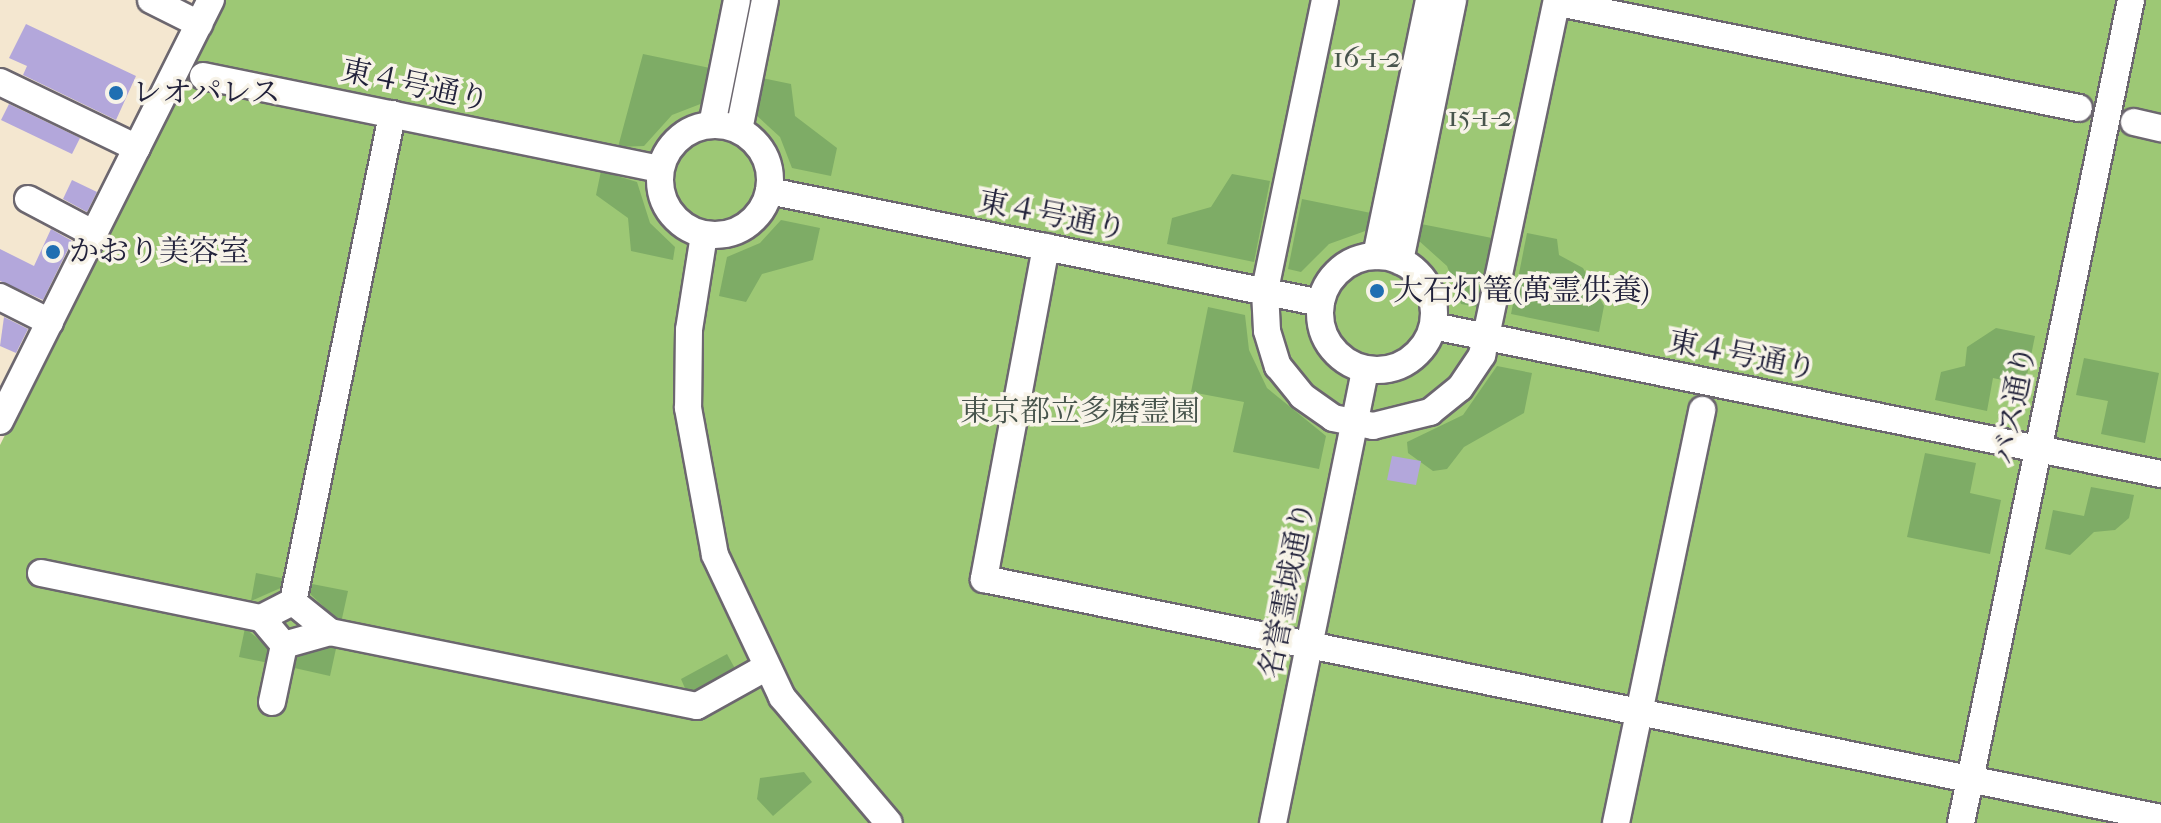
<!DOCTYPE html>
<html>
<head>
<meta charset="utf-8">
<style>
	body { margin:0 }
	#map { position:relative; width:2161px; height:823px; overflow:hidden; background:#f4e7d0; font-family:"IM FELL French Canon","Noto Serif JP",serif }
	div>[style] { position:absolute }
	.green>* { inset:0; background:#9dc875 }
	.forest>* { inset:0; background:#7eac66 }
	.building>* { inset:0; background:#b3a7db }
	.roads { filter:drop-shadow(2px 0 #6c676f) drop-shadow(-2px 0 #6c676f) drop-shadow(0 2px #6c676f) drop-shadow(0 -2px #6c676f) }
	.minor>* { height:26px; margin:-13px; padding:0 13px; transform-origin:13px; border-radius:13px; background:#fff }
	.minor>.ring { margin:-13px; padding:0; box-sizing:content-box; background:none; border:26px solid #fff; border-radius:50% }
	.dots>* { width:22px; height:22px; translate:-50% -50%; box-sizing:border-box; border:4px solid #f7f3e8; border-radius:50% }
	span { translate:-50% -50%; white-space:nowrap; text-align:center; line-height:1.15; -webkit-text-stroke:7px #f7f3e8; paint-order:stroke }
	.park-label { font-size:30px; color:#47544c }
	.street-label { font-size:30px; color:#22223b }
	.poi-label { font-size:30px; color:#22223b }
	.left { translate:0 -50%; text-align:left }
</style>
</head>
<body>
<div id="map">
	<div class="green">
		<i style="clip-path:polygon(222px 0,2161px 0,2161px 823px,0 823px,0 445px)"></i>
	</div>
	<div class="forest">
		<i style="clip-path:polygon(643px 54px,710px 68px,703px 103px,672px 115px,644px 146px,618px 147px)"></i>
		<i style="clip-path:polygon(762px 78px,791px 84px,795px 116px,837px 148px,831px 176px,792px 168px,780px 137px,755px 114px)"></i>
		<i style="clip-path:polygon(601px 171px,637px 182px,650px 223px,675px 247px,673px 260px,631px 251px,628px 218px,596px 195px)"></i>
		<i style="clip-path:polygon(1232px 174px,1270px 181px,1254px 262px,1167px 244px,1172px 218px,1211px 207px)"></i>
		<i style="clip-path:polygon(1302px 199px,1371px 213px,1368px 230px,1329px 244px,1301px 272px,1288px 269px)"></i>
		<i style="clip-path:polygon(781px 220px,820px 228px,813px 260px,762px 274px,746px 302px,719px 296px,727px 257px,760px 243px)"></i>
		<i style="clip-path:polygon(1421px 224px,1492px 238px,1478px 307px,1461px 304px,1447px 266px,1418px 240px)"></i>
		<i style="clip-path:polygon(1527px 233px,1557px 239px,1559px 255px,1583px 268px,1604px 306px,1599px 332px,1511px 314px)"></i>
		<i style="clip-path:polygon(1208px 307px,1245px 315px,1249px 350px,1267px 388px,1326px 436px,1319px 469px,1233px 452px,1244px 402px,1191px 392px)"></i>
		<i style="clip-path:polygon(1996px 328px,2035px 336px,2025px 385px,1993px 378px,1987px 411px,1935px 400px,1941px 372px,1965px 366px,1967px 347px)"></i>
		<i style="clip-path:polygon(2084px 358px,2159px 373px,2145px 443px,2101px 434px,2108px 401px,2076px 395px)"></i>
		<i style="clip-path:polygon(1497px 366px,1532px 373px,1524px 413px,1464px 447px,1447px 469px,1433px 471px,1408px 453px,1407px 442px,1463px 415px)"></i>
		<i style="clip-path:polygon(1925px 453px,1976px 463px,1970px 493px,2001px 500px,1990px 554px,1907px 537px)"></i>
		<i style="clip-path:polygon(2091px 487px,2134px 495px,2129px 518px,2115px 530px,2094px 532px,2070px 555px,2045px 549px,2053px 510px,2084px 516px)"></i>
		<i style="clip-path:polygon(256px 573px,286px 579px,285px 586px,251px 601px)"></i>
		<i style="clip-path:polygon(307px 583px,348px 591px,341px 623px,306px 590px)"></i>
		<i style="clip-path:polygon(245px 628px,272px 650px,269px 663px,239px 657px)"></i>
		<i style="clip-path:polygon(337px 644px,330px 676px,290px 667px,293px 654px)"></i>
		<i style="clip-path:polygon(727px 654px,738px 674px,687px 693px,681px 679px)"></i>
		<i style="clip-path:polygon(804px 772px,812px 782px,773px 816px,757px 799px,760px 778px)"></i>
	</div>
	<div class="building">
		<i style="clip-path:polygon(26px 24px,136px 76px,116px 120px,23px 75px,27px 66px,9px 58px)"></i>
		<i style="clip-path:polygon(9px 104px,80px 138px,72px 154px,1px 120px)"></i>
		<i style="clip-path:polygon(72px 180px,97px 192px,87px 212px,63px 199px)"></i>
		<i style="clip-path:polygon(51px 229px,72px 241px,43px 300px,0 281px,0 249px,34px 266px)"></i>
		<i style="clip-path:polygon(4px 317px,28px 329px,16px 353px,0 346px)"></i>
		<i style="clip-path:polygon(1392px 456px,1421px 461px,1416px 485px,1387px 480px)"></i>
	</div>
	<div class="roads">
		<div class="minor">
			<i style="left:151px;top:0;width:54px;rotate:26.6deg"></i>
			<i style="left:1325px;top:0;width:297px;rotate:101.7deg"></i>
			<i style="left:1265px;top:291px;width:40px;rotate:87.1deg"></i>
			<i style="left:1267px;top:331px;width:37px;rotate:73deg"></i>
			<i style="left:1278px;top:366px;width:38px;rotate:51deg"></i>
			<i style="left:1302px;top:396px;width:38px;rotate:35deg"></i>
			<i style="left:1333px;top:418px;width:41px;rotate:11.3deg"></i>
			<i style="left:1373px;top:426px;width:59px;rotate:-13.8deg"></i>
			<i style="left:1430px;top:412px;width:38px;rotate:-39deg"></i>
			<i style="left:1460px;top:388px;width:40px;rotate:-56deg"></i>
			<i style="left:1482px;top:355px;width:363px;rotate:-78.1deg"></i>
			<i style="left:1569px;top:5px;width:520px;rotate:11.42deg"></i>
			<i style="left:203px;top:76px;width:466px;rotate:11.5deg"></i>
			<i style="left:0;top:82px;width:152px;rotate:25.7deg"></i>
			<i style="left:2134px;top:122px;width:28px;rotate:13deg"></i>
			<i class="ring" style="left:660px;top:125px;width:84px;height:84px"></i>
			<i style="left:712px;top:125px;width:127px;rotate:-78.7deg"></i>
			<i style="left:739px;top:130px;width:133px;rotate:-78.7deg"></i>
			<i style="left:769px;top:191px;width:563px;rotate:11.47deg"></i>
			<i style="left:28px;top:199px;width:75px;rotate:27.9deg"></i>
			<i style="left:704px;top:235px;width:96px;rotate:99deg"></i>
			<i style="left:689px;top:330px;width:78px;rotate:90.7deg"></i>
			<i style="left:688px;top:408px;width:149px;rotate:79.6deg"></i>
			<i style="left:715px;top:555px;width:157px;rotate:64.7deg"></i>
			<i style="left:782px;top:697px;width:165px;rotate:49.7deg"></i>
			<i style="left:1046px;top:247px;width:338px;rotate:100.6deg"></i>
			<i style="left:984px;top:579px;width:1201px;rotate:11.48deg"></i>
			<i style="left:1376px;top:256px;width:261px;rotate:-78.3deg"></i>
			<i class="ring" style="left:1320px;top:256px;width:88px;height:88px"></i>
			<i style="left:1400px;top:261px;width:266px;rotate:-78.5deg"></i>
			<i style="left:0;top:297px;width:56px;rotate:26.6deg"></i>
			<i style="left:1433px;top:326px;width:743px;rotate:11.49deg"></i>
			<i style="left:0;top:421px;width:471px;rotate:-63.4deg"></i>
			<i style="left:41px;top:573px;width:225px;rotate:11.6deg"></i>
			<i style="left:261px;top:618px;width:36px;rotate:-27deg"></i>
			<i style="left:293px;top:602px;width:48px;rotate:39deg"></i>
			<i style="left:330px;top:632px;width:48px;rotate:164.2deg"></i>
			<i style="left:284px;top:645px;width:35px;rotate:-130deg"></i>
			<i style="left:293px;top:602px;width:498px;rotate:-78.5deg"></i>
			<i style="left:330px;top:632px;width:374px;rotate:11.4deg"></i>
			<i style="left:697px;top:706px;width:78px;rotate:-29.2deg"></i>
			<i style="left:272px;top:702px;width:58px;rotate:-78.1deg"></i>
			<i style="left:1273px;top:823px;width:463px;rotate:-78.5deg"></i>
			<i style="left:1616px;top:823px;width:422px;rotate:-78.2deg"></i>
			<i style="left:1961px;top:823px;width:840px;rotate:-78.33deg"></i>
		</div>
	</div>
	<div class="dots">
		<i style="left:116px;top:93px;background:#1f6fb2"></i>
		<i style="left:53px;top:252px;background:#1f6fb2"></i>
		<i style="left:1377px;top:291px;background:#1f6fb2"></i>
	</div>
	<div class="park-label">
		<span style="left:1367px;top:58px">16-1-2</span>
		<span style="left:1480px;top:117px">15-1-2</span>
		<span style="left:1080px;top:412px">東京都立多磨霊園</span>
	</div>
	<div class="street-label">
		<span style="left:415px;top:86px;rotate:12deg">東４号通り</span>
		<span style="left:1052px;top:216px;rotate:11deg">東４号通り</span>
		<span style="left:1742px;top:356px;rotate:11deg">東４号通り</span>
		<span style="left:2015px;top:405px;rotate:-79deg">バス通り</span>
		<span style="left:1288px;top:590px;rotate:-79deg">名誉霊域通り</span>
	</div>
	<div class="poi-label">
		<span class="left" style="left:132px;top:93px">レオパレス</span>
		<span class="left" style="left:69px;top:252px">かおり美容室</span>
		<span class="left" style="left:1393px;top:291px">大石灯篭(萬霊供養)</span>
	</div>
</div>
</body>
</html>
